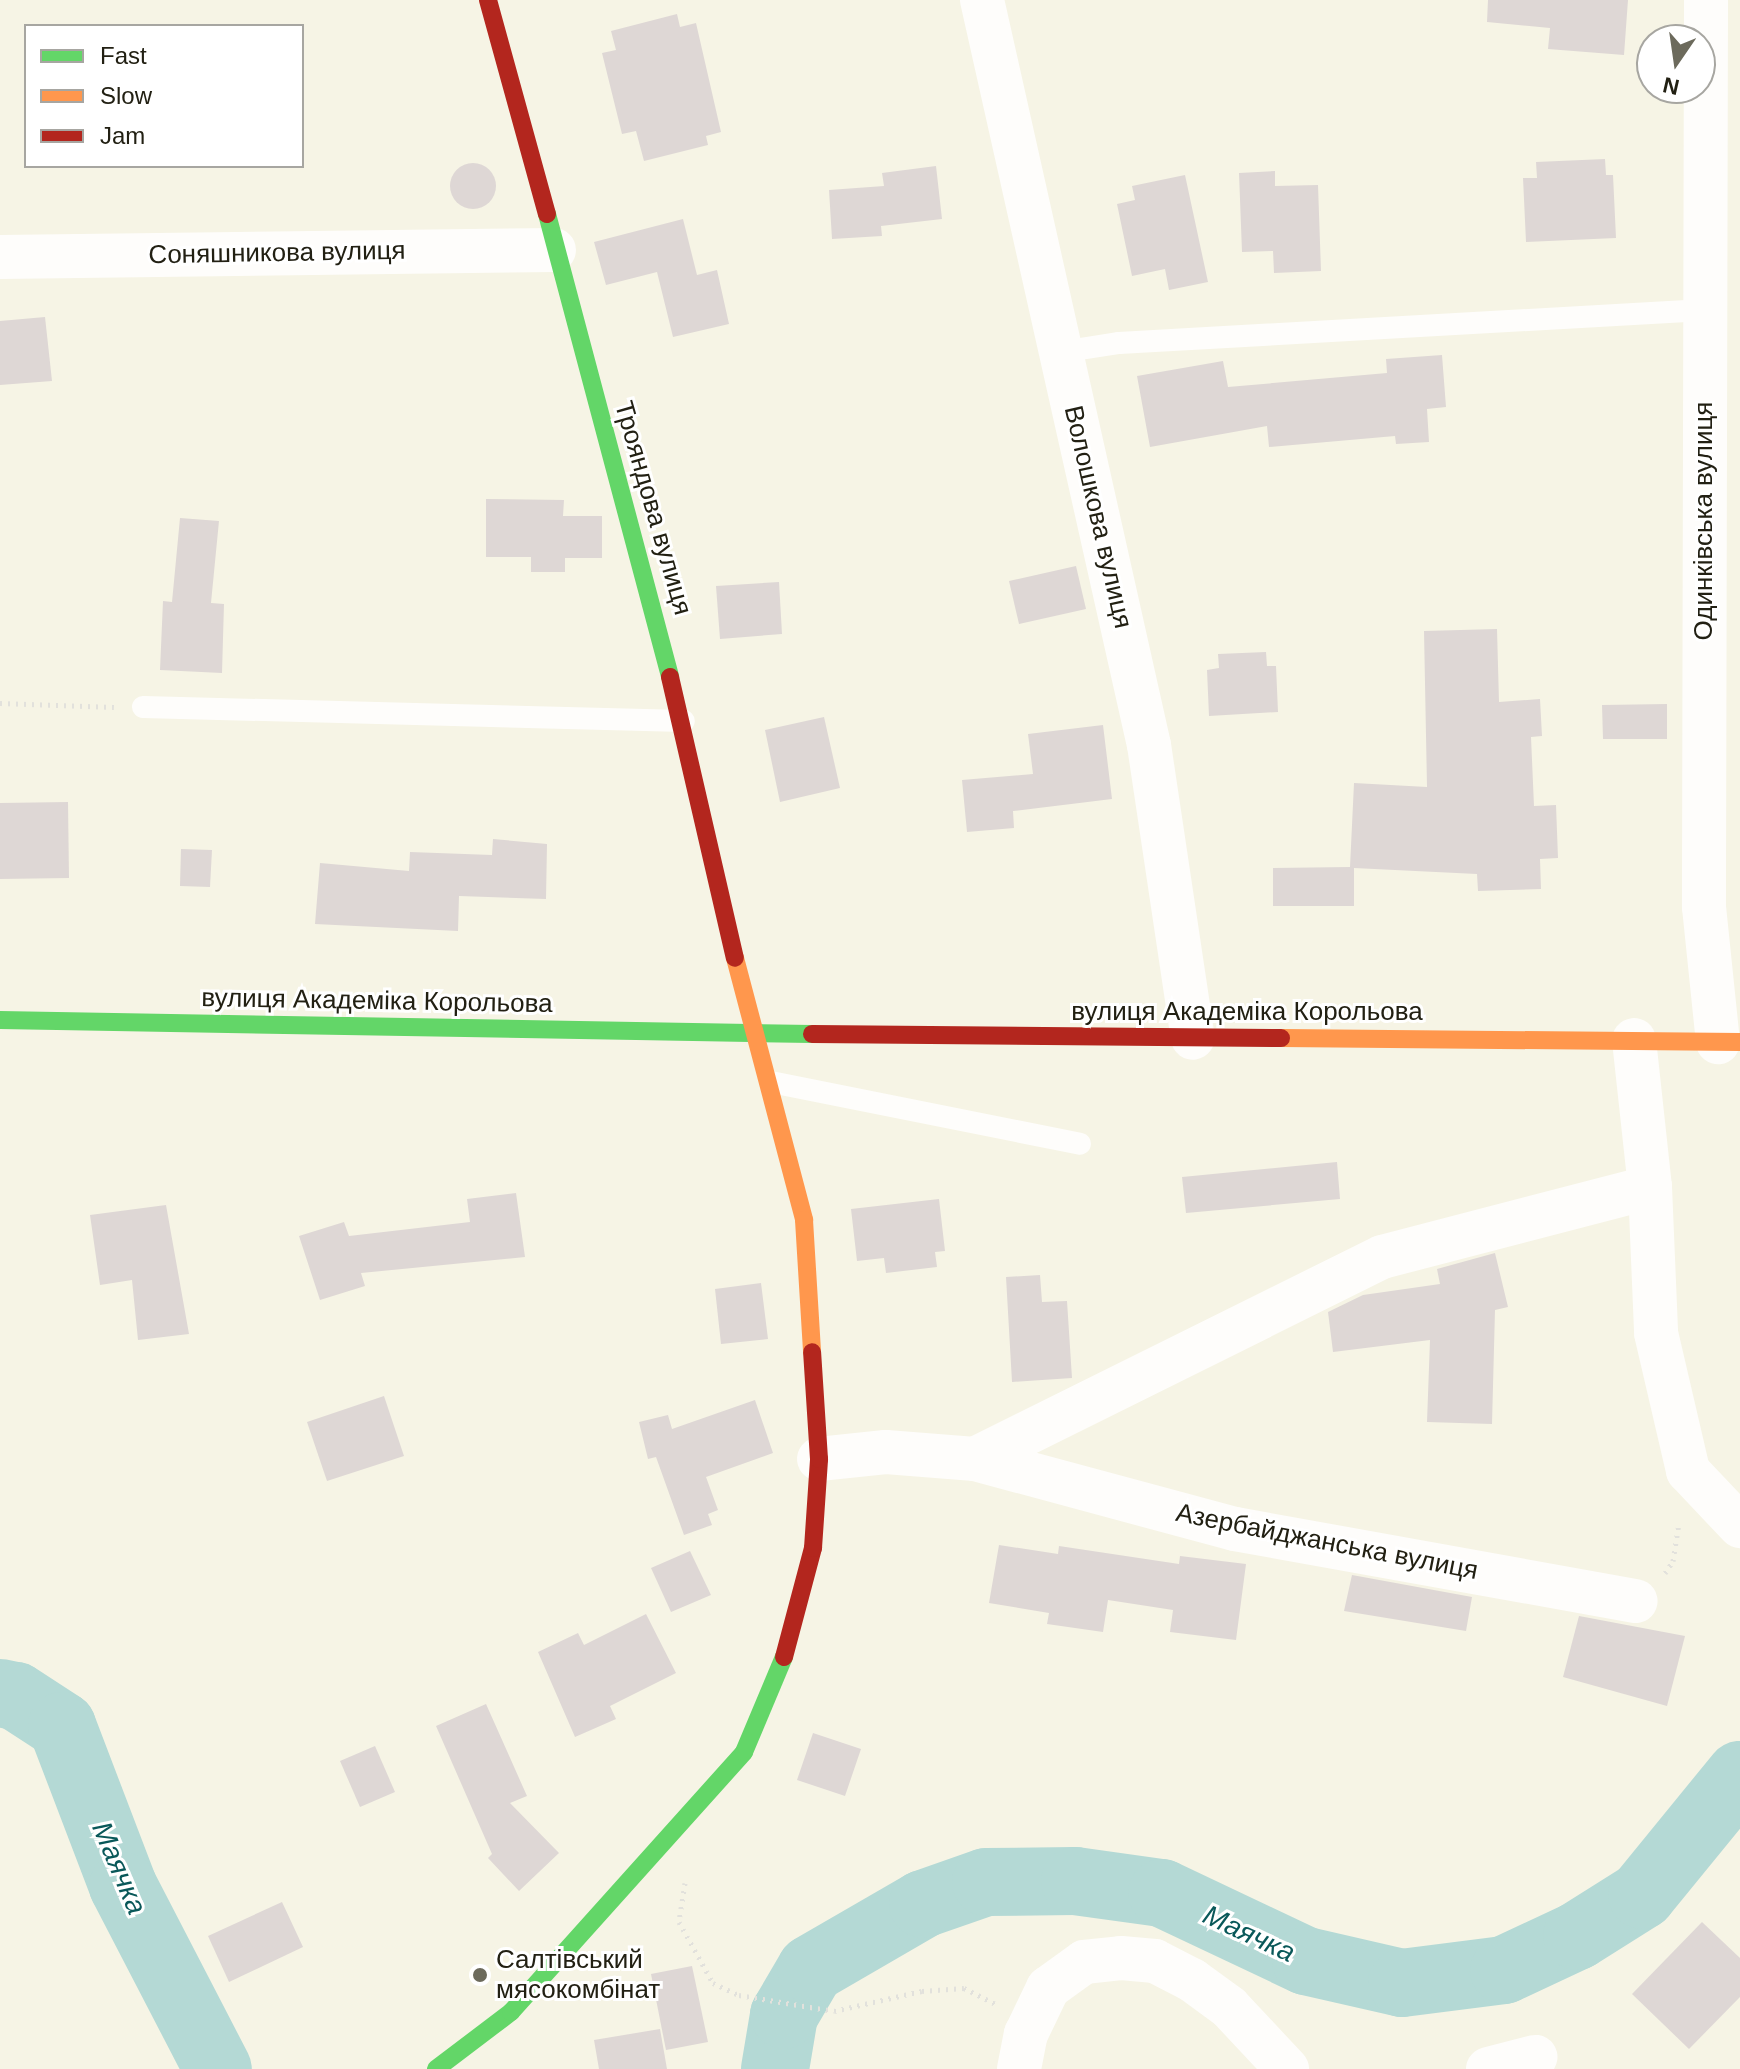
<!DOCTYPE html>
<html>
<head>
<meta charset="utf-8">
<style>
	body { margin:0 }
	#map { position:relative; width:1740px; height:2069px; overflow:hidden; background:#f6f4e5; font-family:Helvetica,sans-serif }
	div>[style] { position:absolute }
	.river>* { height:68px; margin:-34px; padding:0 34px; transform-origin:34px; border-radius:34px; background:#b4d9d5 }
	.building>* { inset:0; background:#ded7d5 }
	.round { border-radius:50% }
	.path>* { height:5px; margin-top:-2.5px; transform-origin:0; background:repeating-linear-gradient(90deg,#e2e1dc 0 2px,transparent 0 8px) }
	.lane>* { height:22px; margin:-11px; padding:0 11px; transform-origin:11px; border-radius:11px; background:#fefdfb }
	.street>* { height:44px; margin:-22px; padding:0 22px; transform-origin:22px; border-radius:22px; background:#fefdfb }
	.fast>* { height:18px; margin:-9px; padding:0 9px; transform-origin:9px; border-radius:9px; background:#63d668 }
	.slow>* { height:18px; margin:-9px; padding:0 9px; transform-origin:9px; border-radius:9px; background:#ff974d }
	.jam>* { height:18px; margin:-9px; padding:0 9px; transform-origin:9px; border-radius:9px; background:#b3261e }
	.dots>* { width:22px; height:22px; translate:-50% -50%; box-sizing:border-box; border:4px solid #fff; border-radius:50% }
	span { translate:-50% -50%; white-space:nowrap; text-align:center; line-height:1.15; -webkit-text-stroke:6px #fff; paint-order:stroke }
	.street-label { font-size:26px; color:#222013 }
	.poi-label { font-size:26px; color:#222013 }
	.left { translate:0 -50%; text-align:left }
	.water-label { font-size:28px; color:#095859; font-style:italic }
	.legend { position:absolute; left:24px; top:24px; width:280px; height:144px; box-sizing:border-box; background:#fff; border:2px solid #a7a6a1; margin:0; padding:10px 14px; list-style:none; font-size:24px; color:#222013 }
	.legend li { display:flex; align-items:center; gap:16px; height:40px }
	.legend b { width:40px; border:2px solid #a7a6a1 }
	.north { position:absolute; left:1636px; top:24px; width:80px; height:80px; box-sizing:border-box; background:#fff; border:2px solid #a7a6a1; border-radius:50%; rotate:193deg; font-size:22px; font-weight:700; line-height:32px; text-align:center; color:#222013 }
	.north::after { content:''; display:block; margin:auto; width:28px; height:36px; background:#6c6a5c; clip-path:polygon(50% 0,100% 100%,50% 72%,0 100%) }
</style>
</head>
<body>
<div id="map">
	<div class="river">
		<i style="left:0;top:1693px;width:16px;rotate:11deg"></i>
		<i style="left:16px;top:1696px;width:55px;rotate:33.1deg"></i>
		<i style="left:62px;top:1726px;width:171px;rotate:69.1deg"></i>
		<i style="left:123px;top:1886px;width:206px;rotate:62.6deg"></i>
		<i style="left:775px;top:2069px;width:55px;rotate:-80.5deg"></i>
		<i style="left:784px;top:2015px;width:53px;rotate:-59.6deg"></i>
		<i style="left:811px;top:1969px;width:129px;rotate:-30.1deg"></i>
		<i style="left:923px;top:1904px;width:67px;rotate:-19.2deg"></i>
		<i style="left:986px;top:1882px;width:89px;rotate:-0.6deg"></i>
		<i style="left:1075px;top:1881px;width:88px;rotate:7.9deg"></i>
		<i style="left:1162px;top:1893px;width:159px;rotate:25.3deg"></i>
		<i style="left:1306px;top:1961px;width:98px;rotate:12.9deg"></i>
		<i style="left:1402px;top:1983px;width:103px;rotate:-7.3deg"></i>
		<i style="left:1504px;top:1970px;width:81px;rotate:-25deg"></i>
		<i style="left:1577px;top:1936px;width:77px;rotate:-32.2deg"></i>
		<i style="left:1642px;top:1895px;width:155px;rotate:-50.8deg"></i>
	</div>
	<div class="building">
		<i style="clip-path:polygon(1488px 0,1628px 0,1624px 55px,1548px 49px,1550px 28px,1487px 22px)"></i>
		<i style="clip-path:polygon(677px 14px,680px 27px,696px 23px,721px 132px,706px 136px,708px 145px,644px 161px,636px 131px,622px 134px,602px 53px,616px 50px,611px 31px)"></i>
		<i style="clip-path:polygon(1605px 159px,1606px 175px,1613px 175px,1616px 238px,1526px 242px,1523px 178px,1537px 178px,1536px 162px)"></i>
		<i class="round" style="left:450px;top:163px;width:46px;height:46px"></i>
		<i style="clip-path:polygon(936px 166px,942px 219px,881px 226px,882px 236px,832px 239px,829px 190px,884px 186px,882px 173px)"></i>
		<i style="clip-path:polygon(1275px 171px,1275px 186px,1318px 185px,1321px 271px,1274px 273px,1273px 251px,1242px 252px,1239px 173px)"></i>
		<i style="clip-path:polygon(1185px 175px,1208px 282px,1169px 290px,1165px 269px,1132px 276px,1117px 204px,1135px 200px,1132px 186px)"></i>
		<i style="clip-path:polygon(683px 219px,697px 275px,717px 270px,729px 324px,673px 337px,657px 272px,606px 285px,594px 242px)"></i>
		<i style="clip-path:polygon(45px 317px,52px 381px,0 385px,0 321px)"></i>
		<i style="clip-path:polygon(1442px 355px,1446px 407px,1427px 409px,1429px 442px,1396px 444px,1395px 436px,1269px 447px,1267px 426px,1150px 447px,1137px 376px,1223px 361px,1228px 387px,1387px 373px,1386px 359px)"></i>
		<i style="clip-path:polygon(486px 499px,564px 500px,563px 516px,602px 516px,602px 558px,565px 558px,565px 572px,531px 572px,531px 557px,486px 557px)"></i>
		<i style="clip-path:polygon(180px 518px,219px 521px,211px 603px,224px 604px,222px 673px,160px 670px,163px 601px,172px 602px)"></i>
		<i style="clip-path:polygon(1076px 566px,1086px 609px,1019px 624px,1009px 581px)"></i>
		<i style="clip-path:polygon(779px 582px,782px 634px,720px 639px,716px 586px)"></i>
		<i style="clip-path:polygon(1497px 629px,1499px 702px,1540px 699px,1542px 736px,1531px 737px,1534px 806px,1556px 805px,1558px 858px,1540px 859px,1541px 889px,1478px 891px,1477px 874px,1354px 868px,1354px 906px,1273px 906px,1273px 868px,1350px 867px,1354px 783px,1427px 787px,1424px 631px)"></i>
		<i style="clip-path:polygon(1266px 652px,1267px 666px,1276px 666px,1278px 712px,1209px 716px,1207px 670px,1219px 668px,1218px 654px)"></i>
		<i style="clip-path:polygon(1667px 704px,1667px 739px,1603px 739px,1602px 705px)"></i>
		<i style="clip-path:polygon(824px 717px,840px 788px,780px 802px,765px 730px)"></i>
		<i style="clip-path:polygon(1103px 725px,1112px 799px,1013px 811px,1014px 828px,967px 832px,962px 780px,1033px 774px,1028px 734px)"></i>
		<i style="clip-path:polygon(68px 802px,69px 878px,0 879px,0 803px)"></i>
		<i style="clip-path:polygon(493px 839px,547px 844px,546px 899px,459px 896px,458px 931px,315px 924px,320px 863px,409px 871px,410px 852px,492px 855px)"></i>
		<i style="clip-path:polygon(181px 849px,212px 850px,210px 887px,180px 886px)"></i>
		<i style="clip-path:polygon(1337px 1162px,1340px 1199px,1186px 1213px,1182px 1177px)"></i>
		<i style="clip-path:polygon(516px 1193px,525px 1257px,361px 1273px,365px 1286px,320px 1300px,299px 1236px,344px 1222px,349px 1236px,470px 1222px,467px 1199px)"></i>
		<i style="clip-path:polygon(939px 1199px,945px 1251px,935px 1252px,937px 1267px,886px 1273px,884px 1258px,857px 1261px,851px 1209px)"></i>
		<i style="clip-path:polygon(166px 1205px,189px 1334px,138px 1340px,132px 1280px,100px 1285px,90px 1215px)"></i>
		<i style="clip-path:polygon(1495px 1253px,1508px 1307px,1495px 1310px,1492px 1424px,1427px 1422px,1430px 1340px,1333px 1352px,1328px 1312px,1363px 1295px,1440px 1284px,1437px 1269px)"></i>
		<i style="clip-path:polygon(1040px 1275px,1042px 1302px,1067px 1301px,1072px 1378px,1012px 1382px,1006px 1277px)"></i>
		<i style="clip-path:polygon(761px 1283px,768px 1339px,721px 1344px,715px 1289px)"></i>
		<i style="clip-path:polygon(384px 1396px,404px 1456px,327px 1481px,307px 1422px)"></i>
		<i style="clip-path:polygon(755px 1400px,773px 1453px,706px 1477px,718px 1510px,708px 1514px,712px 1525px,684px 1535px,656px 1457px,648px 1459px,639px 1422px,668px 1415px,672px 1429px)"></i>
		<i style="clip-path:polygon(999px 1545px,1058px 1554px,1059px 1546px,1179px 1564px,1180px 1556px,1246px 1564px,1236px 1640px,1170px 1632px,1173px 1610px,1108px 1600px,1103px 1632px,1047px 1624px,1049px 1613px,989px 1603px)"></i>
		<i style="clip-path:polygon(690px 1551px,711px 1595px,671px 1612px,651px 1568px)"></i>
		<i style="clip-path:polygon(1352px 1575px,1472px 1597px,1466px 1631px,1344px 1611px)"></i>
		<i style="clip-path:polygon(646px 1614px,676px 1673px,610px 1706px,616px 1719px,575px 1737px,538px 1652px,578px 1633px,584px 1645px)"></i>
		<i style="clip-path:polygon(1579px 1616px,1685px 1636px,1667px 1706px,1563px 1677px)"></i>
		<i style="clip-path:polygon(486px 1704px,527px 1796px,510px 1803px,559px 1853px,519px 1891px,488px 1858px,492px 1854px,436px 1726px)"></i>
		<i style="clip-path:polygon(813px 1733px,861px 1749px,845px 1796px,797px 1780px)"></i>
		<i style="clip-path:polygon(375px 1746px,395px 1792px,360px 1807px,340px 1761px)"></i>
		<i style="clip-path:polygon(282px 1902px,303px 1947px,229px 1982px,208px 1936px)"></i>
		<i style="clip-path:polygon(1702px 1922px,1740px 1958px,1740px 1997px,1689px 2049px,1632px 1994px)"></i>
		<i style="clip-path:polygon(692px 1966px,708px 2042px,666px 2050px,651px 1974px)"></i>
		<i style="clip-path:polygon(660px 2029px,667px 2069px,599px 2069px,594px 2040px)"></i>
	</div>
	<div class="path">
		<i style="left:0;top:703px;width:114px;rotate:2deg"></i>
		<i style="left:1665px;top:1573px;width:14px;rotate:-56deg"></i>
		<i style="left:1673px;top:1561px;width:39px;rotate:-81deg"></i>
		<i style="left:685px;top:1883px;width:39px;rotate:99deg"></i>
		<i style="left:679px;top:1922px;width:70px;rotate:60.9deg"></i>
		<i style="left:713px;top:1983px;width:29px;rotate:25deg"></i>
		<i style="left:739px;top:1995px;width:96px;rotate:9.6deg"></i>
		<i style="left:834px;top:2011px;width:90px;rotate:-12.8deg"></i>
		<i style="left:922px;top:1991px;width:42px;rotate:-4.1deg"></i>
		<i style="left:964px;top:1988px;width:36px;rotate:27deg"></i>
	</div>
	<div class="lane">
		<i style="left:1061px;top:352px;width:59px;rotate:-8.8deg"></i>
		<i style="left:1119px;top:343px;width:586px;rotate:-3.23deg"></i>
		<i style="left:143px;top:707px;width:541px;rotate:1.48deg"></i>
		<i style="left:771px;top:1082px;width:315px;rotate:11.3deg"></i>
	</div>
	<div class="street">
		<i style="left:982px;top:0;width:763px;rotate:77.37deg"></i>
		<i style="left:1149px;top:745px;width:296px;rotate:81.5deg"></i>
		<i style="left:1706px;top:0;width:907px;rotate:90.13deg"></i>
		<i style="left:1704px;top:907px;width:136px;rotate:84.1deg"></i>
		<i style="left:0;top:257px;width:554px;rotate:-0.72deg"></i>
		<i style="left:1634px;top:1040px;width:148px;rotate:83.8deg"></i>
		<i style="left:1650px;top:1187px;width:146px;rotate:87.6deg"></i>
		<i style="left:1656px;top:1333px;width:142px;rotate:76.9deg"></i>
		<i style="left:1688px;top:1471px;width:76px;rotate:46.6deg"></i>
		<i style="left:819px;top:1459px;width:67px;rotate:-6deg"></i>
		<i style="left:886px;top:1452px;width:89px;rotate:4.5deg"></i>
		<i style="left:975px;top:1459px;width:454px;rotate:-26.4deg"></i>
		<i style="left:1382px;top:1257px;width:277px;rotate:-14.6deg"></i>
		<i style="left:975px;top:1459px;width:269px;rotate:15.1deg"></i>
		<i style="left:1235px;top:1529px;width:407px;rotate:10.2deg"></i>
		<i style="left:1019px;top:2069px;width:36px;rotate:-79deg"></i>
		<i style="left:1026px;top:2034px;width:51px;rotate:-64.4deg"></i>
		<i style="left:1048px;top:1988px;width:44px;rotate:-35.8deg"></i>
		<i style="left:1084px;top:1962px;width:37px;rotate:-6deg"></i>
		<i style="left:1121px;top:1958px;width:34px;rotate:5deg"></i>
		<i style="left:1155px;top:1961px;width:42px;rotate:27.2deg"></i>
		<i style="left:1192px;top:1980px;width:46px;rotate:36.1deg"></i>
		<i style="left:1229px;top:2007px;width:85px;rotate:46.9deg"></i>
		<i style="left:1488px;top:2069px;width:49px;rotate:-14.3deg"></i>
	</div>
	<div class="fast">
		<i style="left:547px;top:214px;width:479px;rotate:75.1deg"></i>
		<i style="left:0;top:1020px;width:812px;rotate:0.99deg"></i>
		<i style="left:436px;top:2069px;width:94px;rotate:-37.2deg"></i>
		<i style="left:511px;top:2012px;width:349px;rotate:-48.1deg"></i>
		<i style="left:744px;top:1752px;width:103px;rotate:-67.2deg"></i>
	</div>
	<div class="slow">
		<i style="left:735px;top:958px;width:271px;rotate:75.2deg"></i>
		<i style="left:804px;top:1220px;width:132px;rotate:86.5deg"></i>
		<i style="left:1281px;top:1038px;width:459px;rotate:0.5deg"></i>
	</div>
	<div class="jam">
		<i style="left:488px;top:0;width:222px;rotate:74.6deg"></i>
		<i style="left:670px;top:677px;width:288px;rotate:77deg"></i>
		<i style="left:812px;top:1034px;width:469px;rotate:0.5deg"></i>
		<i style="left:784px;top:1657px;width:113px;rotate:-75.1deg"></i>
		<i style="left:813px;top:1548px;width:89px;rotate:-86.1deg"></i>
		<i style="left:819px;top:1459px;width:107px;rotate:-93.7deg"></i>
	</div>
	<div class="dots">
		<i style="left:480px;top:1975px;background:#6c6a5c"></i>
	</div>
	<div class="street-label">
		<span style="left:277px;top:253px;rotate:-1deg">Соняшникова вулиця</span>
		<span style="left:653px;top:508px;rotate:74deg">Трояндова вулиця</span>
		<span style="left:1098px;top:517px;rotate:77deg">Волошкова вулиця</span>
		<span style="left:1704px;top:521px;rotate:-90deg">Одинківська вулиця</span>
		<span style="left:377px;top:1001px;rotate:1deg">вулиця Академіка Корольова</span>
		<span style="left:1247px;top:1012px">вулиця Академіка Корольова</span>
		<span style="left:1327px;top:1542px;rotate:11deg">Азербайджанська вулиця</span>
	</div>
	<div class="poi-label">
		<span class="left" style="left:496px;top:1975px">Салтівський<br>мясокомбінат</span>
	</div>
	<div class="water-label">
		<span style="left:119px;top:1868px;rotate:67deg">Маячка</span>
		<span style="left:1249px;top:1934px;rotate:25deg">Маячка</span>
	</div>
	<ul class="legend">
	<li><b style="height:10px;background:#63d668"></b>Fast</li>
	<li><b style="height:10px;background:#ff974d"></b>Slow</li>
	<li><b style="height:10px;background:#b3261e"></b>Jam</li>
	</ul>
	<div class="north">N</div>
</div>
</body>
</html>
